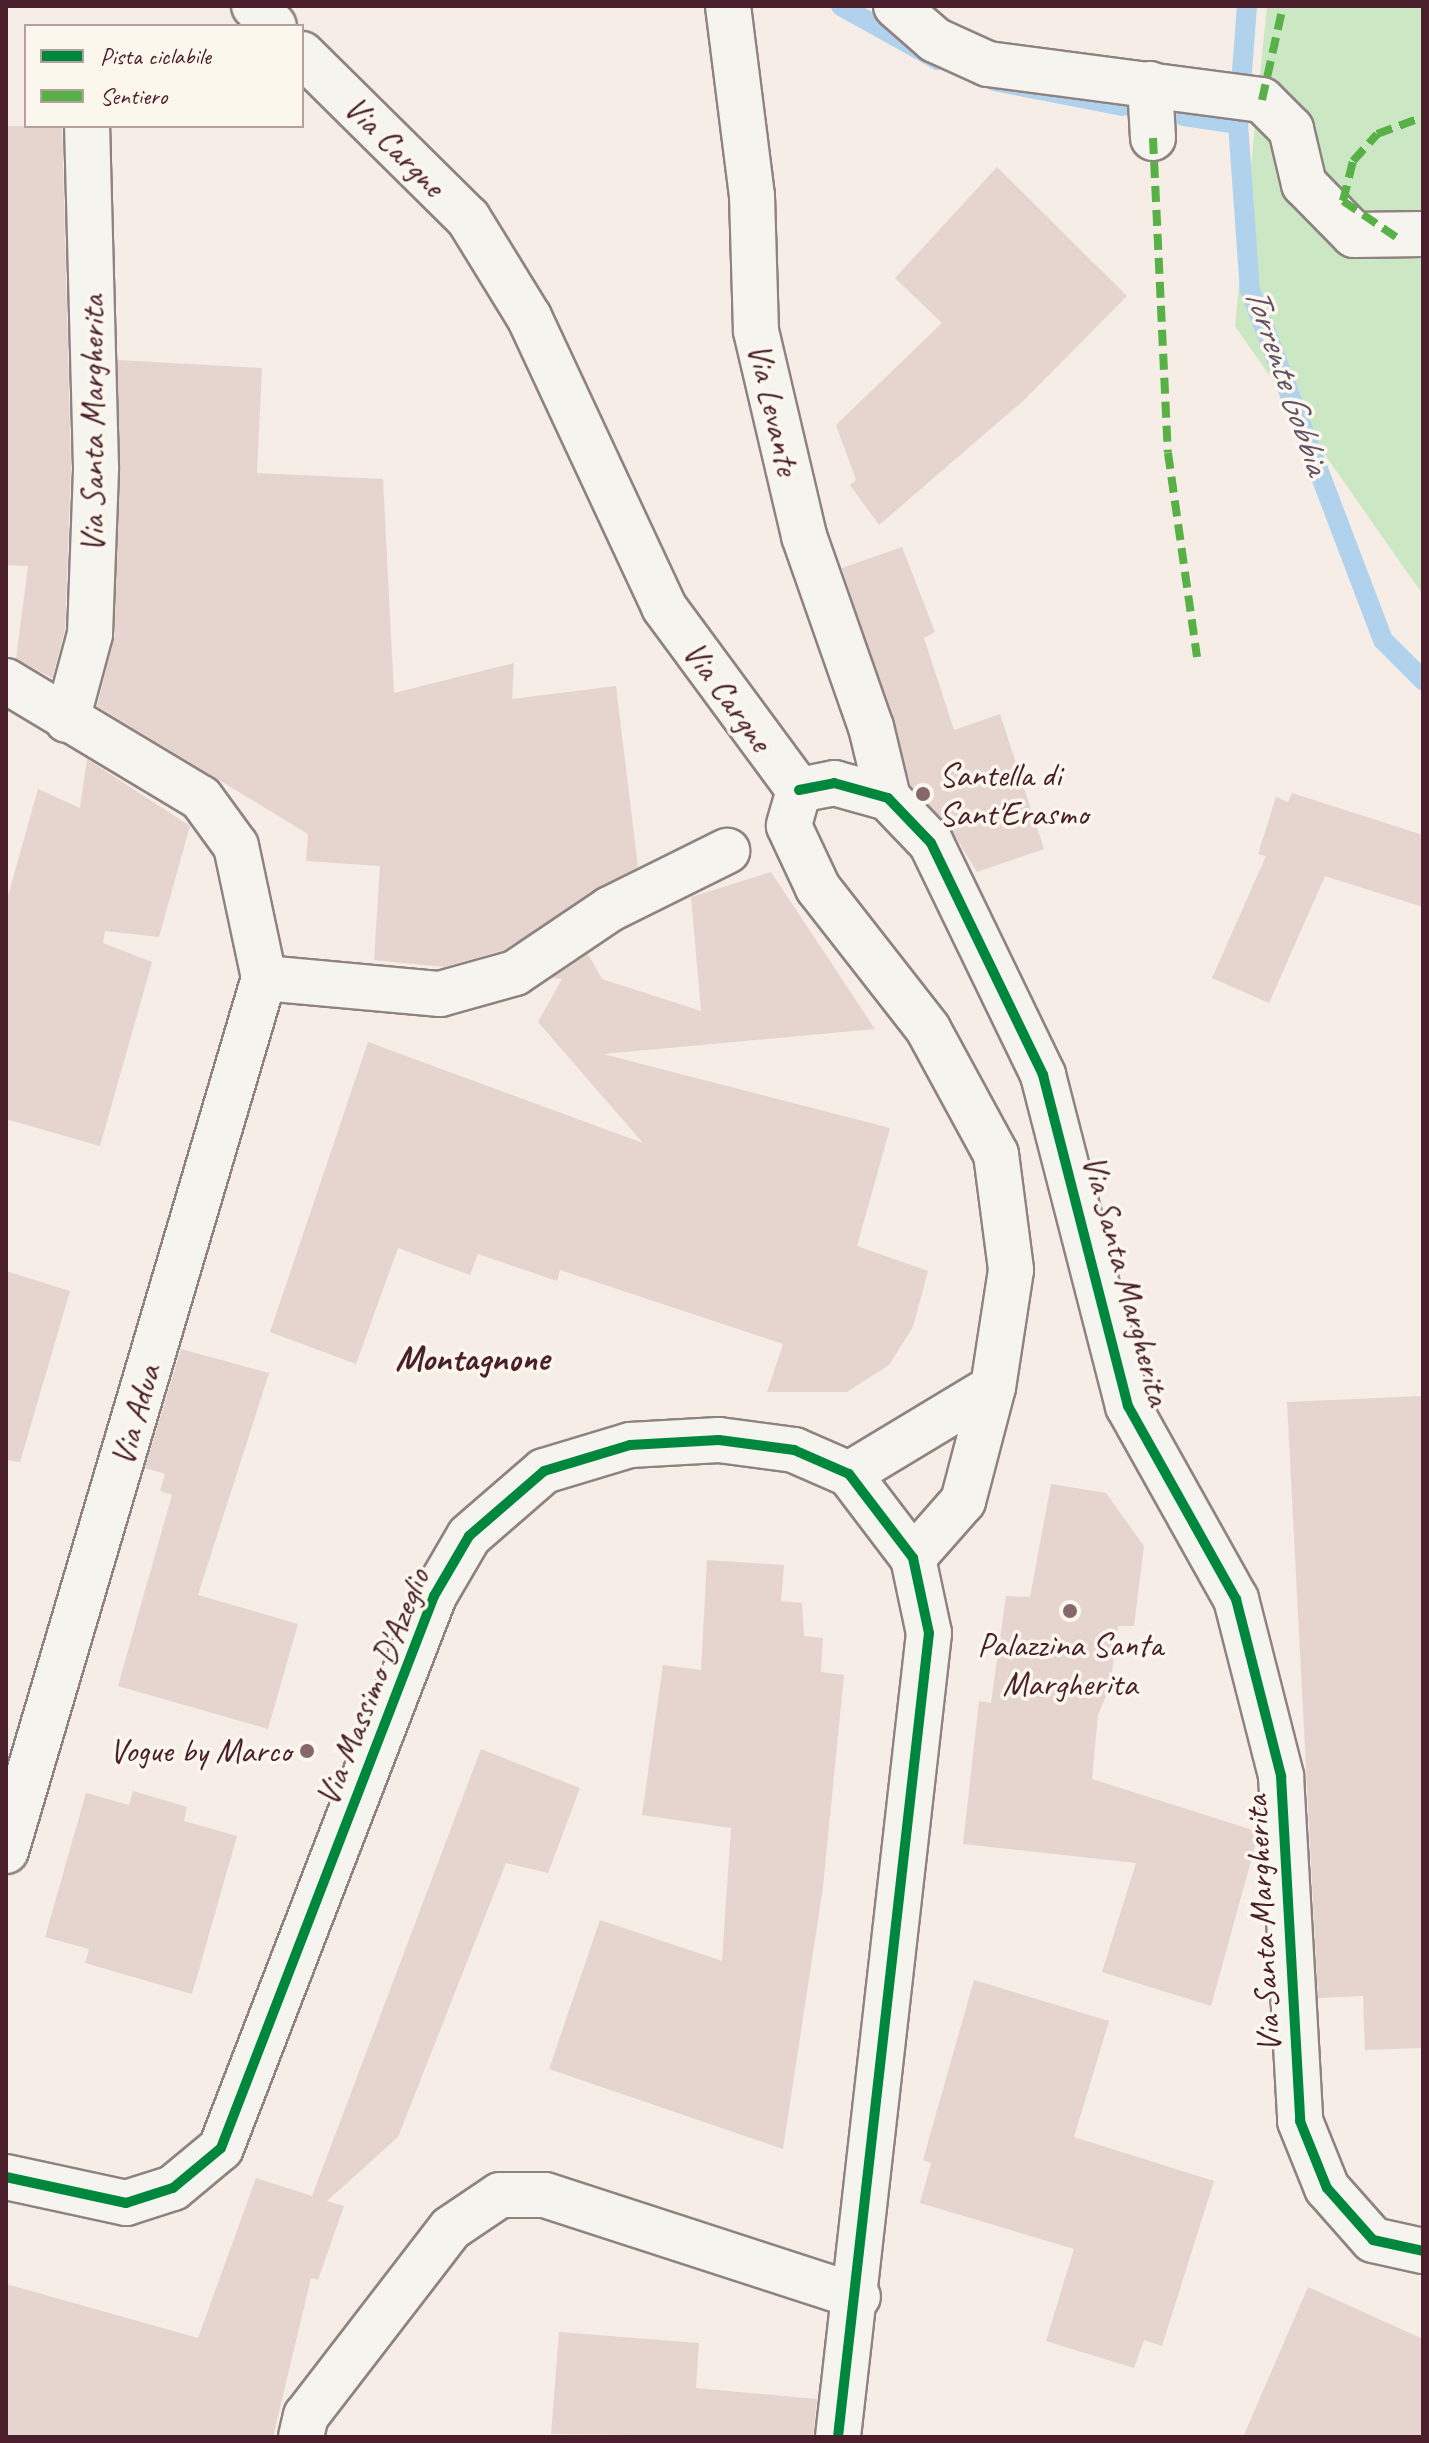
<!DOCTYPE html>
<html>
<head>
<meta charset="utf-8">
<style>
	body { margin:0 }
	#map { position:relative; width:1429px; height:2443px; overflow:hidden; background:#f5ede6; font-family:Caveat,sans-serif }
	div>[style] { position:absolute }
	.green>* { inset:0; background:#cbe7c3 }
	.stream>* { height:20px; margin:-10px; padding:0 10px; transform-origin:10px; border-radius:10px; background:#b1d2ed }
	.building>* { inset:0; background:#e6d5cf }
	.roads { filter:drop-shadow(2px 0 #8f8382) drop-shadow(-2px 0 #8f8382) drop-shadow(0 2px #8f8382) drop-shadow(0 -2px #8f8382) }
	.minor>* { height:44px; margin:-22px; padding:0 22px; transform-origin:22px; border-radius:22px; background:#f6f4ef }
	.quiet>* { height:8px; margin-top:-4px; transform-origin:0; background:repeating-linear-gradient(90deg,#57b146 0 16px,transparent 0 24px) }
	.cycleway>* { height:10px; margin:-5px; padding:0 5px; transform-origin:5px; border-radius:5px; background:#00873e }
	.dots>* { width:22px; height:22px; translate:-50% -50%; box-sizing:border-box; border:4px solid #fbf7ec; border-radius:50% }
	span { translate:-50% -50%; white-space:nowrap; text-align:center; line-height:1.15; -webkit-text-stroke:7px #fbf7ec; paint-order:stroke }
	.street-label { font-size:34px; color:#4a1f2b }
	.poi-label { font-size:34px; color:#4a1f2b }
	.left { translate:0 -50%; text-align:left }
	.right { translate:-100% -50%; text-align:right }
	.water-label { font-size:36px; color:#605166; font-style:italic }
	.neighbourhood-label { font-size:36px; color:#4a1f2b; font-weight:700 }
	.frame { position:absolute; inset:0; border:8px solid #4a1f2b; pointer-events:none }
	.legend { position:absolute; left:24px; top:24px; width:280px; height:104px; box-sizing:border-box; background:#fbf7ec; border:2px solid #b4a19f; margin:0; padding:10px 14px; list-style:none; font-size:24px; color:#4a1f2b }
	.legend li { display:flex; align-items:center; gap:16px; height:40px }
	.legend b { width:40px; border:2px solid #b4a19f }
</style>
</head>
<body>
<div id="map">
	<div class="green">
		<i style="clip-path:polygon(1267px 6px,1423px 6px,1423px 595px,1235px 326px)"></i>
	</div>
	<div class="stream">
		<i style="left:841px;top:6px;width:111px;rotate:29.1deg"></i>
		<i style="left:1247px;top:6px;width:118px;rotate:94.4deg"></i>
		<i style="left:1238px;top:124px;width:166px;rotate:85.9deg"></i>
		<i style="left:1250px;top:290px;width:374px;rotate:69.2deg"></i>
		<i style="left:1383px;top:640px;width:57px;rotate:45deg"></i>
		<i style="left:994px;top:81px;width:131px;rotate:11deg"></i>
		<i style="left:1184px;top:116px;width:55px;rotate:8.4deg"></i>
	</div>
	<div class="building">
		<i style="clip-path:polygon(6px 126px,62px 126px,71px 467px,65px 630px,52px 678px,16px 659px,28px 566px,6px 565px)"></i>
		<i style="clip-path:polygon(997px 167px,1127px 296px,1023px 401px,879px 525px,850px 485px,856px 480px,836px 425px,942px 323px,895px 278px)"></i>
		<i style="clip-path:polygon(118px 360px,262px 368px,257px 473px,383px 479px,394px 693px,514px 663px,512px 699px,616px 686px,638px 867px,504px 950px,444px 967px,374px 960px,380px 866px,306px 861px,308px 834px,97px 706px,115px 635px)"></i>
		<i style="clip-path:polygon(902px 547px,935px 632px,924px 638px,954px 730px,1000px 714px,1044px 849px,977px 872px,949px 826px,911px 786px,842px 568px)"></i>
		<i style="clip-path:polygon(87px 759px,190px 826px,159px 937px,105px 931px,103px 943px,152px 962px,100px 1146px,6px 1119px,6px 903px,38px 789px,80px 808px)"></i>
		<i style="clip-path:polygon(1292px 793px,1423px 835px,1423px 907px,1325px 876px,1269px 1003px,1212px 978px,1266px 856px,1258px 854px,1276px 797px,1288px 802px)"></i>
		<i style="clip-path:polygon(771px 872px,875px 1029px,603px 1054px,890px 1128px,857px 1246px,928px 1271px,913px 1327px,889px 1365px,847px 1392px,767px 1392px,783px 1344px,560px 1270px,557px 1281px,478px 1254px,470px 1275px,398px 1248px,356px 1364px,270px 1332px,368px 1042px,643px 1143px,538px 1022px,562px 979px,552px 978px,588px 954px,602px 979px,701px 1011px,691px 897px)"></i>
		<i style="clip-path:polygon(6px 1271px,70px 1291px,20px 1462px,6px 1460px)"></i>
		<i style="clip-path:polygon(181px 1349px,269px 1373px,198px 1595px,298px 1624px,268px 1729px,118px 1686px,172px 1495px,160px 1491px,165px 1474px,145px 1468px)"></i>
		<i style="clip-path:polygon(1423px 1396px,1423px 2048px,1365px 2050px,1363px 1996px,1318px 1998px,1287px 1402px)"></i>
		<i style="clip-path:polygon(1051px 1484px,1106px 1493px,1144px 1546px,1134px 1626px,1118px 1626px,1110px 1687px,1098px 1715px,1092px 1779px,1259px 1832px,1211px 2006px,1102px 1972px,1136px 1863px,963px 1844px,979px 1701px,991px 1703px,1006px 1596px,1030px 1597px)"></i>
		<i style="clip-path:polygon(707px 1560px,784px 1565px,781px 1601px,802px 1603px,804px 1636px,823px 1638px,821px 1672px,844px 1675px,823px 1887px,783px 2149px,549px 2069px,600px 1920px,722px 1961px,731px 1828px,642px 1815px,663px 1665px,701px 1670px)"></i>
		<i style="clip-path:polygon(481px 1749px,580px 1788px,548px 1873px,506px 1863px,398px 2137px,327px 2201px,344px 2206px,318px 2280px,311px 2278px,273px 2437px,6px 2437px,6px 2284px,198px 2338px,256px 2178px,312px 2196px)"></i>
		<i style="clip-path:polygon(133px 1791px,187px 1807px,184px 1821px,237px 1836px,192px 1994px,85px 1963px,89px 1949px,45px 1937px,86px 1793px,129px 1805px)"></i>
		<i style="clip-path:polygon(974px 1980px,1109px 2021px,1074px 2137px,1214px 2181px,1162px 2346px,1144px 2340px,1134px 2368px,1046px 2341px,1074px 2249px,920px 2203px,931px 2163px,923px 2160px)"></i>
		<i style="clip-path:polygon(1308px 2287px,1423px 2339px,1423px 2437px,1243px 2437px)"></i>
		<i style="clip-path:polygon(559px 2332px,699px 2343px,696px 2388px,817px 2399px,813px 2437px,551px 2434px)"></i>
	</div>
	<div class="roads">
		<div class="minor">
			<i style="left:254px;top:6px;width:28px;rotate:45deg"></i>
			<i style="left:728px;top:6px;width:192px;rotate:82.8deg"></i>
			<i style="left:752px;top:196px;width:135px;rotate:88.3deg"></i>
			<i style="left:756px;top:331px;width:211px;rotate:76.8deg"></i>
			<i style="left:804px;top:536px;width:202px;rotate:70.7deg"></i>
			<i style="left:871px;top:727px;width:73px;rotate:76.5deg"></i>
			<i style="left:896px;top:6px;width:52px;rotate:41.1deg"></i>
			<i style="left:935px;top:40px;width:58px;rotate:24.4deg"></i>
			<i style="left:988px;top:64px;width:276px;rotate:7.5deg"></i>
			<i style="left:1262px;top:100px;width:41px;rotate:45deg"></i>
			<i style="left:1291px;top:129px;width:57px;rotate:76.7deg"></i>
			<i style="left:1304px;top:184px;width:71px;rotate:45.6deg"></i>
			<i style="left:1354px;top:235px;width:69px;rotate:-0.8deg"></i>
			<i style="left:302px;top:54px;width:233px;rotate:44.7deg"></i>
			<i style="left:468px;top:218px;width:116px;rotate:58.4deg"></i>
			<i style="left:529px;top:317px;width:320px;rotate:65deg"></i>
			<i style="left:664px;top:607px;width:227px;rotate:53.6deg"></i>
			<i style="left:1150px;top:84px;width:54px;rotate:86.8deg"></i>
			<i style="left:6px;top:681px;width:227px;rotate:31deg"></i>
			<i style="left:201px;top:798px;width:59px;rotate:53.9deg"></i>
			<i style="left:236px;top:846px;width:135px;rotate:78deg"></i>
			<i style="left:264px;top:978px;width:177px;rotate:5.2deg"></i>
			<i style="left:440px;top:994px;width:78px;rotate:-15.6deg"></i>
			<i style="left:515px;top:973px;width:115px;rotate:-34deg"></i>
			<i style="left:610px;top:909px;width:131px;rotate:-26.4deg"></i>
			<i style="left:67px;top:720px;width:89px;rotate:-75deg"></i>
			<i style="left:90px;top:634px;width:167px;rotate:-87.9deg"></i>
			<i style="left:96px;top:467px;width:341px;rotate:-91.5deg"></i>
			<i style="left:799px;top:790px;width:36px;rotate:-11deg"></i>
			<i style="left:834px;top:783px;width:56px;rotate:15.5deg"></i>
			<i style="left:888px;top:798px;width:62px;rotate:46.3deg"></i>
			<i style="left:931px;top:843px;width:258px;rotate:64.2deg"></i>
			<i style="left:1043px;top:1075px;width:342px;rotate:75.6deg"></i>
			<i style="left:1128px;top:1406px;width:221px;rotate:60.8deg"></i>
			<i style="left:1236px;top:1599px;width:183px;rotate:75.7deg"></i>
			<i style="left:1281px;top:1776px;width:346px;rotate:86.8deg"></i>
			<i style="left:1300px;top:2121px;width:72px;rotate:68.1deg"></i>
			<i style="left:1327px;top:2188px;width:69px;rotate:48.5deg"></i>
			<i style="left:1373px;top:2240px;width:51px;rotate:12.4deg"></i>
			<i style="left:799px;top:790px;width:37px;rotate:106deg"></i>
			<i style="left:789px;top:826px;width:68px;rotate:64.9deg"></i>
			<i style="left:818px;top:888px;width:179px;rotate:52deg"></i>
			<i style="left:928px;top:1029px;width:142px;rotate:61.5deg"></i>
			<i style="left:996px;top:1154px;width:117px;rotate:82.6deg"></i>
			<i style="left:1011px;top:1270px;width:118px;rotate:98.7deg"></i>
			<i style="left:993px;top:1387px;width:118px;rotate:104.7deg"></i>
			<i style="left:963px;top:1501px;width:76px;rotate:131.3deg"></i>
			<i style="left:849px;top:1474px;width:168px;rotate:-31.1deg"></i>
			<i style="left:6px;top:1851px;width:910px;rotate:-73.54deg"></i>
			<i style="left:6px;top:2177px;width:123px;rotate:12.2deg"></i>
			<i style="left:126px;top:2203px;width:49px;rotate:-17.7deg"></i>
			<i style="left:173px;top:2188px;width:62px;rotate:-39.8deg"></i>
			<i style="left:221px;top:2148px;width:592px;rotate:-68.9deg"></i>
			<i style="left:434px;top:1596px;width:69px;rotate:-59.7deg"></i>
			<i style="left:469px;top:1536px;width:99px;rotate:-40.9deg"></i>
			<i style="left:544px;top:1471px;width:90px;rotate:-16.8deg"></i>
			<i style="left:630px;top:1445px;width:89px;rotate:-3.2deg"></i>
			<i style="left:719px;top:1440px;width:76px;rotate:7.6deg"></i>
			<i style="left:794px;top:1450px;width:60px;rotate:23.6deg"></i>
			<i style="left:849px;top:1474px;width:106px;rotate:52.7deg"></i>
			<i style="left:913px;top:1558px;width:77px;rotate:78deg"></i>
			<i style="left:929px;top:1633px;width:809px;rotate:96.46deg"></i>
			<i style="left:301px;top:2437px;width:22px;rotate:-77deg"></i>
			<i style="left:306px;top:2416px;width:237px;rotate:-52.4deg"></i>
			<i style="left:451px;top:2228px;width:59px;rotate:-34deg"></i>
			<i style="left:500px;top:2195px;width:45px"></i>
			<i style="left:545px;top:2195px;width:329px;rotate:18deg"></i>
		</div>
	</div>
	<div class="quiet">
		<i style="left:1262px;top:100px;width:96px;rotate:-77.4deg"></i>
		<i style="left:1153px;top:138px;width:315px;rotate:87.3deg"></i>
		<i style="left:1168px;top:453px;width:206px;rotate:81.9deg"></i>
		<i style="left:1396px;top:237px;width:64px;rotate:-145.8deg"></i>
		<i style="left:1343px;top:201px;width:41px;rotate:-76deg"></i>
		<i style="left:1353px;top:161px;width:36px;rotate:-48deg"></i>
		<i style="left:1377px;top:134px;width:49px;rotate:-20.3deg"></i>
	</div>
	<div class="cycleway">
		<i style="left:799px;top:790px;width:36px;rotate:-11deg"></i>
		<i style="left:834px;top:783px;width:56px;rotate:15.5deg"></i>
		<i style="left:888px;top:798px;width:62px;rotate:46.3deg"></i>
		<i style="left:931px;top:843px;width:258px;rotate:64.2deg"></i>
		<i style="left:1043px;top:1075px;width:342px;rotate:75.6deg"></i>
		<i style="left:1128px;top:1406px;width:221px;rotate:60.8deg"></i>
		<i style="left:1236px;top:1599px;width:183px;rotate:75.7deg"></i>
		<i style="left:1281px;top:1776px;width:346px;rotate:86.8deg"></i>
		<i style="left:1300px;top:2121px;width:72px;rotate:68.1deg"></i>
		<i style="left:1327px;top:2188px;width:69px;rotate:48.5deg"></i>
		<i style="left:1373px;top:2240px;width:51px;rotate:12.4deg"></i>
		<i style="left:6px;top:2177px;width:123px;rotate:12.2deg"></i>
		<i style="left:126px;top:2203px;width:49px;rotate:-17.7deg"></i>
		<i style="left:173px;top:2188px;width:62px;rotate:-39.8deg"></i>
		<i style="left:221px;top:2148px;width:592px;rotate:-68.9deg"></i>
		<i style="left:434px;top:1596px;width:69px;rotate:-59.7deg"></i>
		<i style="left:469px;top:1536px;width:99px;rotate:-40.9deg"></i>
		<i style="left:544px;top:1471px;width:90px;rotate:-16.8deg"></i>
		<i style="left:630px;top:1445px;width:89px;rotate:-3.2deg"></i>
		<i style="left:719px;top:1440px;width:76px;rotate:7.6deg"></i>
		<i style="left:794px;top:1450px;width:60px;rotate:23.6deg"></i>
		<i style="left:849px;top:1474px;width:106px;rotate:52.7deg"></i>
		<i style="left:913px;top:1558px;width:77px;rotate:78deg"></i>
		<i style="left:929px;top:1633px;width:809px;rotate:96.46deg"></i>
	</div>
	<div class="dots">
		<i style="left:923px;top:794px;background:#86676c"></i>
		<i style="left:1070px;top:1611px;background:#86676c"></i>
		<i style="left:307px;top:1751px;background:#86676c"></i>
	</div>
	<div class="street-label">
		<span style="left:395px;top:146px;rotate:45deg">Via Cargne</span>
		<span style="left:774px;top:409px;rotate:77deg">Via Levante</span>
		<span style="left:92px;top:424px;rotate:-90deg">Via Santa Margherita</span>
		<span style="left:728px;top:696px;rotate:54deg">Via Cargne</span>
		<span style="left:1127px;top:1280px;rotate:75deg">Via Santa Margherita</span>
		<span style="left:135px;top:1415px;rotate:-74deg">Via Adua</span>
		<span style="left:372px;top:1687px;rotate:-68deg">Via Massimo D'Azeglio</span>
		<span style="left:1262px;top:1924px;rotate:-93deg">Via Santa Margherita</span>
	</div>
	<div class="poi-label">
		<span class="left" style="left:939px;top:794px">Santella di<br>Sant'Erasmo</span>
		<span style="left:1070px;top:1664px">Palazzina Santa<br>Margherita</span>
		<span class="right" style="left:291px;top:1751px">Vogue by Marco</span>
	</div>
	<div class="water-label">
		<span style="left:1287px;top:380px;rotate:71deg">Torrente Gobbia</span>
	</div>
	<div class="neighbourhood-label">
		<span style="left:472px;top:1359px">Montagnone</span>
	</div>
	<div class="frame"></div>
	<ul class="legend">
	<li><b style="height:10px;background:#00873e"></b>Pista ciclabile</li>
	<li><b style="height:10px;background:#57b146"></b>Sentiero</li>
	</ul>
</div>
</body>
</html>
